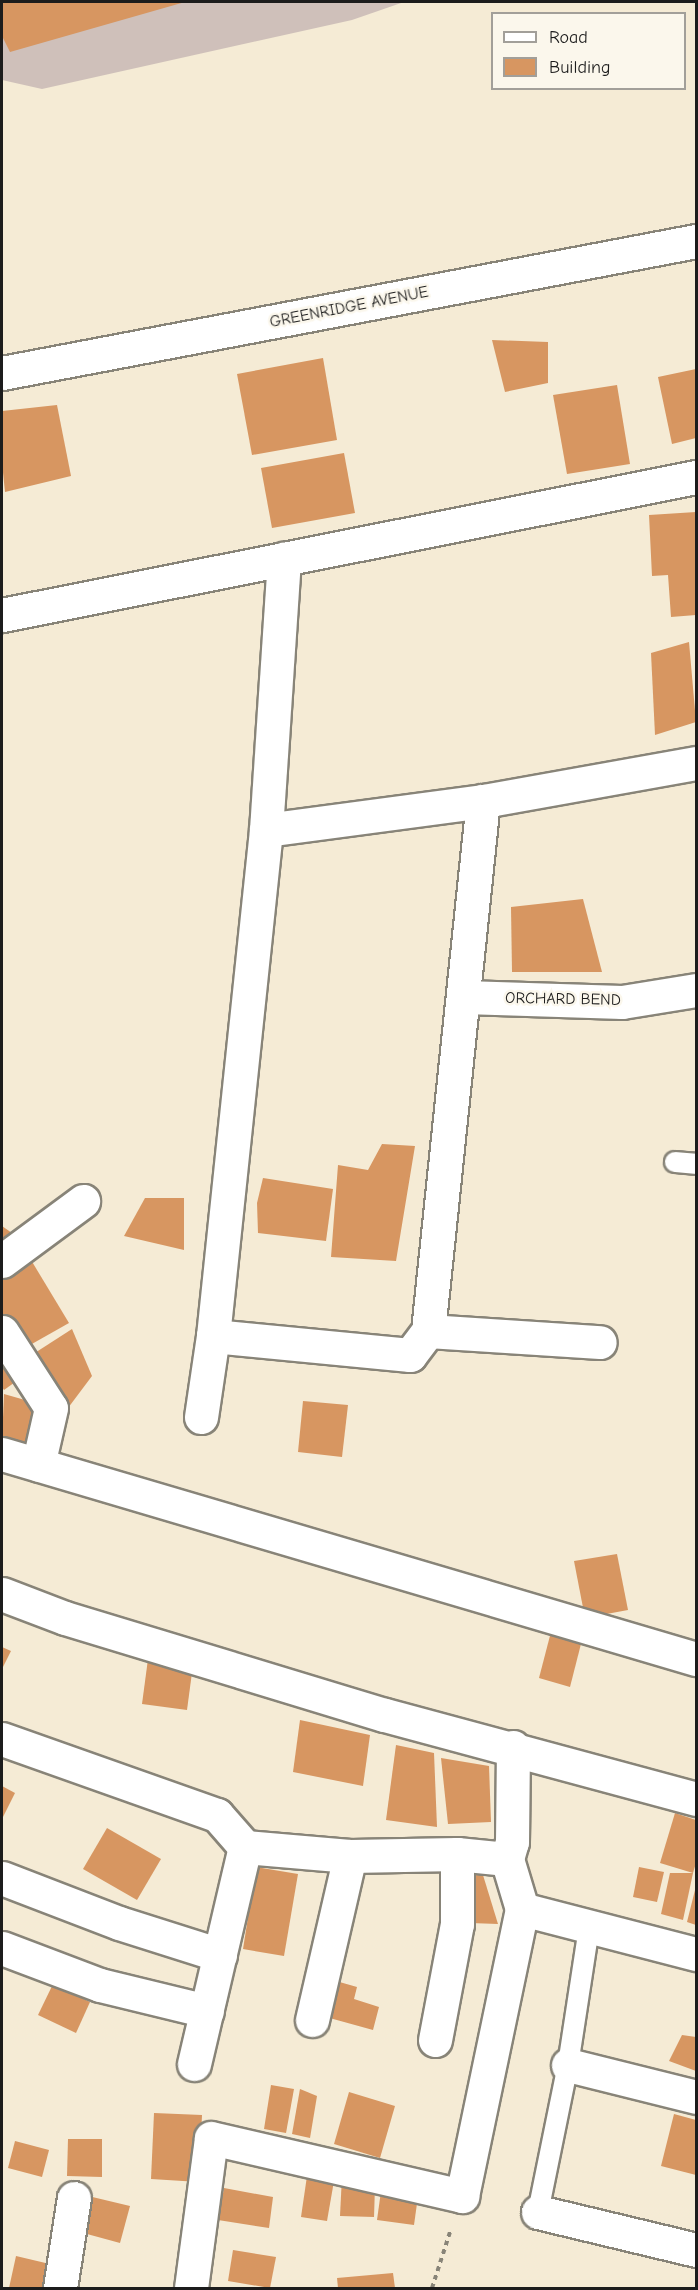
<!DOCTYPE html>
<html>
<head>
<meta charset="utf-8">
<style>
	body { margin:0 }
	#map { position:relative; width:698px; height:2290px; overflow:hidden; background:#f5ebd5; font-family:"Comic Neue",sans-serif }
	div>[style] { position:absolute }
	.industrial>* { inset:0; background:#cfc0ba }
	.building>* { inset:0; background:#d79661 }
	.path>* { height:4px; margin-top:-2px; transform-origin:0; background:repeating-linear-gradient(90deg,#888478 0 4.5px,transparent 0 9px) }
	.roads { filter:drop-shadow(2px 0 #888478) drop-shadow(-2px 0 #888478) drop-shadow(0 2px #888478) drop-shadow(0 -2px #888478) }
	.service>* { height:20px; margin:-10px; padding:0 10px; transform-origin:10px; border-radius:10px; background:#fff }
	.minor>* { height:33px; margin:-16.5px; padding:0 16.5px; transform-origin:16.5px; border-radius:16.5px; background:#fff }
	.tertiary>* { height:33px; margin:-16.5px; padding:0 16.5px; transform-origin:16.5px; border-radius:16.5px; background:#fff }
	span { translate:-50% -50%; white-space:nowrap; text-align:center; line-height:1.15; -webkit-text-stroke:5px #fbf7ec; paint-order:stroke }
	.street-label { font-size:16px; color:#1c1c1c }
	.frame { position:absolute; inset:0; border:3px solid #1c1c1c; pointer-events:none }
	.legend { position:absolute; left:491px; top:12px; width:195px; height:78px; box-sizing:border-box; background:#fbf7ec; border:2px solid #a29f99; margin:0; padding:8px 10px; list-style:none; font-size:18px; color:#1c1c1c }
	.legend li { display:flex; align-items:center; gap:12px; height:30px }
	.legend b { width:30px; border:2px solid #a29f99 }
</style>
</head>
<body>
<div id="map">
	<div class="industrial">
		<i style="clip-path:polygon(2px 2px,404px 2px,352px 20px,42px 89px,2px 80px)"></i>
	</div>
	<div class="building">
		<i style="clip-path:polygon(2px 2px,185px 2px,10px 52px,2px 36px)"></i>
		<i style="clip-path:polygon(492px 340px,548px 342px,548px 383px,505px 392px)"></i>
		<i style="clip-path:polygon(323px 358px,337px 440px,252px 455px,237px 374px)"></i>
		<i style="clip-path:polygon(696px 369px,696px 438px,672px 444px,658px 377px)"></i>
		<i style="clip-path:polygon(617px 385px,630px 464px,567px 474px,553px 395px)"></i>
		<i style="clip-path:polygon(57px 405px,71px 476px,5px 492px,2px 463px,2px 411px)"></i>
		<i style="clip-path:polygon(344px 453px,355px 513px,272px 528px,261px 468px)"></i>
		<i style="clip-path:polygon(696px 512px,696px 615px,671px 617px,668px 575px,652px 576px,649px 515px)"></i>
		<i style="clip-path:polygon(689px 642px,696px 722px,655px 735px,651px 653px)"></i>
		<i style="clip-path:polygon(583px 899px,602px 972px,512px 972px,511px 907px)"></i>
		<i style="clip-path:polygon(382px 1144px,415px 1146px,396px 1261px,331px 1257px,338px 1165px,368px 1170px)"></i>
		<i style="clip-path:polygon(263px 1178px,333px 1189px,326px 1241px,258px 1233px,257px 1203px)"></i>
		<i style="clip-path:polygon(145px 1198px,184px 1198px,184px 1250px,124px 1236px)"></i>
		<i style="clip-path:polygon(2px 1226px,19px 1238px,2px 1253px)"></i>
		<i style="clip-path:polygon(31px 1260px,69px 1323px,23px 1349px,2px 1313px,2px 1277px)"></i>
		<i style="clip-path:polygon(72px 1329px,92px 1376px,68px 1408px,27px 1358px)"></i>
		<i style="clip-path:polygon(5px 1362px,18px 1380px,4px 1390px,2px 1387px,2px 1365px)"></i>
		<i style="clip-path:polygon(4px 1394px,39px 1404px,26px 1448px,2px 1441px)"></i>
		<i style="clip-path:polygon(303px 1401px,348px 1405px,342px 1457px,298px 1452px)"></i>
		<i style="clip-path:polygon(617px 1554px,628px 1610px,585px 1618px,574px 1561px)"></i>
		<i style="clip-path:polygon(552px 1628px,583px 1636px,570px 1687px,539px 1678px)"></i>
		<i style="clip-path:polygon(2px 1647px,11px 1651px,2px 1669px)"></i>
		<i style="clip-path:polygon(148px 1659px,193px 1665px,187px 1710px,142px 1704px)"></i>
		<i style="clip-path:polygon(300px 1720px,370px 1735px,363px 1786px,293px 1772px)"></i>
		<i style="clip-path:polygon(396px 1745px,434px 1753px,437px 1827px,386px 1820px)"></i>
		<i style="clip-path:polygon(441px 1758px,489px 1766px,491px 1822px,448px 1824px)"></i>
		<i style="clip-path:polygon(2px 1786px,15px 1793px,2px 1819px)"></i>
		<i style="clip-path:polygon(675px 1813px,696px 1820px,696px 1863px,693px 1873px,660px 1863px)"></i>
		<i style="clip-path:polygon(107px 1828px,161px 1859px,137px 1900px,83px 1869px)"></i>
		<i style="clip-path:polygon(479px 1862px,498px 1924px,470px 1923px,467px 1863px)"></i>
		<i style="clip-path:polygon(256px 1867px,298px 1874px,284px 1956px,243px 1949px)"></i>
		<i style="clip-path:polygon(639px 1867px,664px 1872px,657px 1902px,633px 1897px)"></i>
		<i style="clip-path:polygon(670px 1873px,693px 1873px,683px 1920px,661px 1914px)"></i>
		<i style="clip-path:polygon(696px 1886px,696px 1925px,687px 1922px)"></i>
		<i style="clip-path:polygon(336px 1981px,357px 1987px,354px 1999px,379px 2007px,373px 2030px,326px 2017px)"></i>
		<i style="clip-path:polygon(53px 1984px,90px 2002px,76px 2033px,38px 2015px)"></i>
		<i style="clip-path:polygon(682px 2035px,696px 2037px,696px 2071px,669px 2061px)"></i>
		<i style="clip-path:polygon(271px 2085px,294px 2089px,286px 2133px,264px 2129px)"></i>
		<i style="clip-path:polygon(300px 2089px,317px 2096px,310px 2138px,292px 2134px)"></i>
		<i style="clip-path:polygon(349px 2092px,395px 2106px,380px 2158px,334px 2144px)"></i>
		<i style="clip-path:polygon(154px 2113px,202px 2115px,199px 2182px,151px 2179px)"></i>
		<i style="clip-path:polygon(674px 2114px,696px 2120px,696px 2175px,661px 2166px)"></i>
		<i style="clip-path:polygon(68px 2139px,102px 2139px,102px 2177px,67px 2176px)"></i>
		<i style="clip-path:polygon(15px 2141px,49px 2150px,42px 2177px,8px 2168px)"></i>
		<i style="clip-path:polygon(307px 2176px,334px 2181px,327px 2221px,301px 2217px)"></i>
		<i style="clip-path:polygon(342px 2176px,375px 2185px,374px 2217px,340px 2216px)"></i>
		<i style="clip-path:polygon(382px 2184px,419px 2189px,414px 2225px,377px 2220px)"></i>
		<i style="clip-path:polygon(224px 2188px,273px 2197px,269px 2228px,218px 2220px)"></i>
		<i style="clip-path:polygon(84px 2195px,130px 2206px,120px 2243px,76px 2231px)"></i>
		<i style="clip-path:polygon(233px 2250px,276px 2257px,270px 2288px,228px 2281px)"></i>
		<i style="clip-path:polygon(16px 2256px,54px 2265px,49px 2288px,9px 2288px)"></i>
		<i style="clip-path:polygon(393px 2273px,395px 2288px,338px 2288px,337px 2278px)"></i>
	</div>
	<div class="path">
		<i style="left:432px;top:2288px;width:59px;rotate:-72.2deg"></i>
	</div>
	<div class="roads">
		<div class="service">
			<i style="left:675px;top:1162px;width:21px;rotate:5deg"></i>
			<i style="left:538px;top:2212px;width:150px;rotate:-78.5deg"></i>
			<i style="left:568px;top:2065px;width:139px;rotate:-81.3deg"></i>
		</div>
		<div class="minor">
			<i style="left:2px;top:615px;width:708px;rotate:-11.25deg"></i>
			<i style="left:266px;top:830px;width:219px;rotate:-7.6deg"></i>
			<i style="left:483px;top:801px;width:216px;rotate:-10.1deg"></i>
			<i style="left:464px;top:997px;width:158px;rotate:1.8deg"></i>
			<i style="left:622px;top:1002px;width:75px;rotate:-9.2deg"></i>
			<i style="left:2px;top:1261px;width:101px;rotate:-36.5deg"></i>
			<i style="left:428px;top:1331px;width:533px;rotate:-84.08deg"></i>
			<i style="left:2px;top:1332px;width:90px;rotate:57.2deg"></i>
			<i style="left:51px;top:1408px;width:58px;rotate:102.8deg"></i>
			<i style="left:213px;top:1336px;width:198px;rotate:5.5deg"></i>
			<i style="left:410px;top:1355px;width:30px;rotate:-53deg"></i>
			<i style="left:428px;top:1331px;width:172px;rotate:3.7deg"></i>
			<i style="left:201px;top:1417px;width:82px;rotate:-81.6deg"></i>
			<i style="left:213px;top:1336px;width:509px;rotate:-84.02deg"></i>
			<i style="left:266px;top:830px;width:272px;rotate:-86.2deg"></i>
			<i style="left:2px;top:1454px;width:724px;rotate:16.46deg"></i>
			<i style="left:2px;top:1594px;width:67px;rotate:20.9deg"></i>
			<i style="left:65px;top:1618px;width:334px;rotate:16.9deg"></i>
			<i style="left:385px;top:1715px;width:322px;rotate:15.1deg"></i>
			<i style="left:2px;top:1739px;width:228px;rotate:19.5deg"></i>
			<i style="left:217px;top:1815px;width:43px;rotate:48.8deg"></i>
			<i style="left:245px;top:1847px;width:105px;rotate:4.9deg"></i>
			<i style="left:350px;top:1856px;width:107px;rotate:-1.1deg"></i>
			<i style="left:457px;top:1854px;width:50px;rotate:5.7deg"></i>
			<i style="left:2px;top:1878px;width:125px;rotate:21deg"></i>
			<i style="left:119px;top:1923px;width:106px;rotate:17.6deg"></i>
			<i style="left:522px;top:1909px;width:180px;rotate:14.5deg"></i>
			<i style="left:2px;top:1948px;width:105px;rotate:20.7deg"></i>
			<i style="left:100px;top:1985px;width:110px;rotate:13.7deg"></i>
			<i style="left:312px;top:2020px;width:168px;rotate:-77deg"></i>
			<i style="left:435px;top:2040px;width:118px;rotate:-79.3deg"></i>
			<i style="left:457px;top:1924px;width:70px;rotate:-90deg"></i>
			<i style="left:194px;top:2064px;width:223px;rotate:-76.8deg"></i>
			<i style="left:568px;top:2065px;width:132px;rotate:14deg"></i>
			<i style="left:538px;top:2212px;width:163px;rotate:13.5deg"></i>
			<i style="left:60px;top:2288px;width:91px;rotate:-81.2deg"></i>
			<i style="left:191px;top:2288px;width:151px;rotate:-82.4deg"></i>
			<i style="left:211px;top:2138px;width:258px;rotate:13deg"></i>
			<i style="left:462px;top:2196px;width:293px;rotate:-78.2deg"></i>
			<i style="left:522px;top:1909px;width:52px;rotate:-106.7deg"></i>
			<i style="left:507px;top:1859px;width:18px;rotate:-74deg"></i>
			<i style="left:512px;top:1842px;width:95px;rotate:-89.4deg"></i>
		</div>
		<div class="tertiary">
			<i style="left:2px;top:373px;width:706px;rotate:-10.77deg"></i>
		</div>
	</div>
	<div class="street-label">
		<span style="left:349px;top:307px;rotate:-11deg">GREENRIDGE AVENUE</span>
		<span style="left:563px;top:999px;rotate:1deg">ORCHARD BEND</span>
	</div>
	<div class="frame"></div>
	<ul class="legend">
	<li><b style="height:8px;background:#fff"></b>Road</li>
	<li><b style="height:16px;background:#d79661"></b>Building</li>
	</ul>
</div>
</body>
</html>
